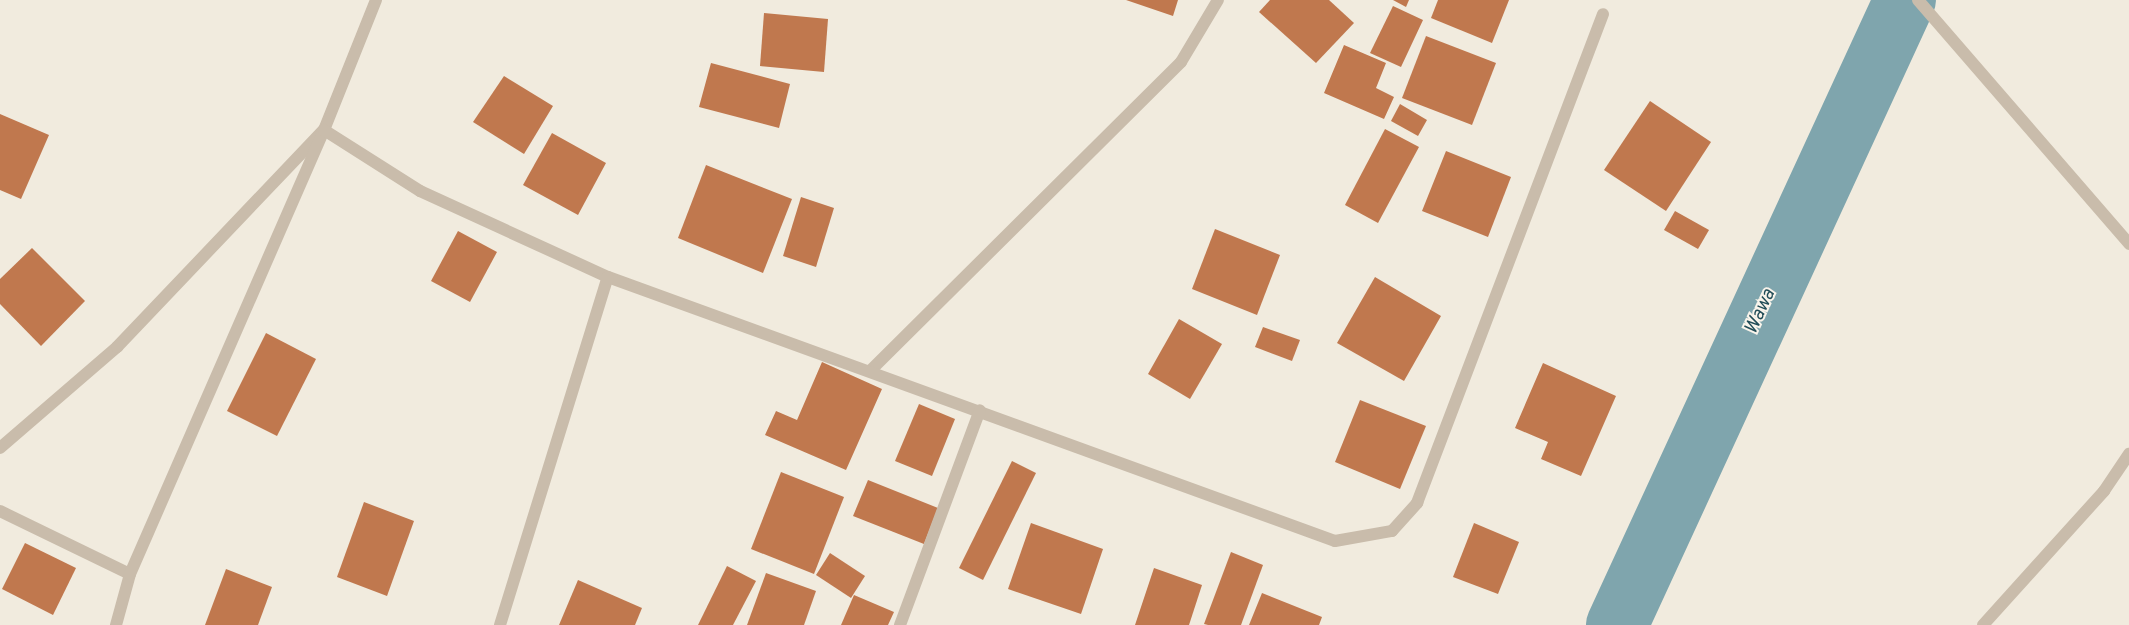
<!DOCTYPE html>
<html>
<head>
<meta charset="utf-8">
<style>
	body { margin:0 }
	#map { position:relative; width:2129px; height:625px; overflow:hidden; background:#f1ebde; font-family:Overpass,sans-serif }
	div>[style] { position:absolute }
	.river>* { height:62px; margin:-31px; padding:0 31px; transform-origin:31px; border-radius:31px; background:#7fa5ad }
	.building>* { inset:0; background:#c0784e }
	.minor>* { height:12px; margin:-6px; padding:0 6px; transform-origin:6px; border-radius:6px; background:#c9bcab }
	span { translate:-50% -50%; white-space:nowrap; text-align:center; line-height:1.15; -webkit-text-stroke:4px #f9f4eb; paint-order:stroke }
	.water-label { font-size:19px; color:#214c57; font-style:italic }
</style>
</head>
<body>
<div id="map">
	<div class="river">
		<i style="left:1617px;top:625px;width:688px;rotate:-65.26deg"></i>
	</div>
	<div class="building">
		<i style="clip-path:polygon(1126px 0,1178px 0,1173px 16px)"></i>
		<i style="clip-path:polygon(1270px 0,1329px 0,1354px 23px,1316px 63px,1259px 12px)"></i>
		<i style="clip-path:polygon(1393px 0,1409px 0,1406px 7px)"></i>
		<i style="clip-path:polygon(1438px 0,1509px 0,1492px 43px,1431px 18px)"></i>
		<i style="clip-path:polygon(1393px 6px,1423px 20px,1401px 67px,1370px 53px)"></i>
		<i style="clip-path:polygon(764px 13px,828px 19px,824px 72px,760px 66px)"></i>
		<i style="clip-path:polygon(1426px 36px,1496px 63px,1472px 125px,1402px 98px)"></i>
		<i style="clip-path:polygon(1344px 45px,1386px 63px,1376px 88px,1394px 97px,1384px 119px,1324px 93px)"></i>
		<i style="clip-path:polygon(711px 63px,790px 84px,779px 128px,699px 107px)"></i>
		<i style="clip-path:polygon(504px 76px,553px 106px,524px 154px,473px 122px)"></i>
		<i style="clip-path:polygon(1650px 101px,1711px 142px,1666px 211px,1604px 170px)"></i>
		<i style="clip-path:polygon(1400px 104px,1427px 120px,1418px 136px,1391px 121px)"></i>
		<i style="clip-path:polygon(0 114px,49px 135px,21px 199px,0 190px)"></i>
		<i style="clip-path:polygon(1385px 129px,1419px 147px,1378px 223px,1345px 205px)"></i>
		<i style="clip-path:polygon(552px 133px,606px 163px,578px 215px,523px 185px)"></i>
		<i style="clip-path:polygon(1446px 151px,1511px 177px,1488px 237px,1422px 211px)"></i>
		<i style="clip-path:polygon(706px 165px,792px 199px,763px 273px,678px 238px)"></i>
		<i style="clip-path:polygon(801px 197px,834px 208px,816px 267px,783px 256px)"></i>
		<i style="clip-path:polygon(1675px 211px,1709px 230px,1698px 249px,1664px 230px)"></i>
		<i style="clip-path:polygon(1215px 229px,1280px 255px,1257px 315px,1192px 289px)"></i>
		<i style="clip-path:polygon(458px 231px,497px 252px,470px 302px,431px 281px)"></i>
		<i style="clip-path:polygon(32px 248px,85px 301px,41px 346px,0 304px,0 279px)"></i>
		<i style="clip-path:polygon(1375px 277px,1441px 316px,1404px 381px,1337px 343px)"></i>
		<i style="clip-path:polygon(1179px 319px,1222px 344px,1190px 399px,1148px 374px)"></i>
		<i style="clip-path:polygon(1263px 327px,1300px 340px,1292px 361px,1255px 347px)"></i>
		<i style="clip-path:polygon(266px 333px,316px 359px,277px 436px,227px 411px)"></i>
		<i style="clip-path:polygon(822px 362px,882px 389px,846px 470px,765px 435px,776px 411px,797px 420px)"></i>
		<i style="clip-path:polygon(1543px 363px,1616px 396px,1581px 476px,1541px 459px,1548px 442px,1515px 428px)"></i>
		<i style="clip-path:polygon(1360px 400px,1426px 426px,1400px 489px,1335px 462px)"></i>
		<i style="clip-path:polygon(919px 404px,955px 419px,932px 476px,895px 461px)"></i>
		<i style="clip-path:polygon(1012px 461px,1036px 473px,983px 580px,959px 568px)"></i>
		<i style="clip-path:polygon(781px 472px,844px 497px,814px 574px,751px 549px)"></i>
		<i style="clip-path:polygon(868px 480px,938px 508px,924px 544px,853px 516px)"></i>
		<i style="clip-path:polygon(364px 502px,414px 521px,387px 596px,337px 577px)"></i>
		<i style="clip-path:polygon(1031px 523px,1103px 549px,1081px 614px,1008px 589px)"></i>
		<i style="clip-path:polygon(1474px 523px,1519px 542px,1498px 594px,1453px 577px)"></i>
		<i style="clip-path:polygon(25px 543px,76px 568px,53px 615px,2px 589px)"></i>
		<i style="clip-path:polygon(1231px 552px,1263px 565px,1241px 625px,1208px 625px,1204px 624px)"></i>
		<i style="clip-path:polygon(830px 553px,865px 576px,851px 598px,816px 575px)"></i>
		<i style="clip-path:polygon(727px 566px,756px 581px,733px 625px,698px 625px)"></i>
		<i style="clip-path:polygon(1154px 568px,1202px 585px,1189px 625px,1135px 625px)"></i>
		<i style="clip-path:polygon(226px 569px,272px 587px,258px 625px,205px 625px)"></i>
		<i style="clip-path:polygon(766px 573px,816px 591px,804px 625px,747px 625px)"></i>
		<i style="clip-path:polygon(578px 580px,642px 608px,635px 625px,559px 625px)"></i>
		<i style="clip-path:polygon(1262px 593px,1322px 617px,1319px 625px,1249px 625px)"></i>
		<i style="clip-path:polygon(854px 595px,894px 612px,888px 625px,841px 625px)"></i>
	</div>
	<div class="minor">
		<i style="left:1918px;top:0;width:323px;rotate:49.1deg"></i>
		<i style="left:871px;top:370px;width:437px;rotate:-44.8deg"></i>
		<i style="left:1181px;top:62px;width:72px;rotate:-59.2deg"></i>
		<i style="left:0;top:448px;width:155px;rotate:-40.8deg"></i>
		<i style="left:117px;top:347px;width:300px;rotate:-46.4deg"></i>
		<i style="left:324px;top:130px;width:140px;rotate:-68.2deg"></i>
		<i style="left:0;top:511px;width:144px;rotate:25.9deg"></i>
		<i style="left:116px;top:625px;width:53px;rotate:-74.6deg"></i>
		<i style="left:130px;top:574px;width:485px;rotate:-66.4deg"></i>
		<i style="left:324px;top:130px;width:114px;rotate:32.4deg"></i>
		<i style="left:420px;top:191px;width:207px;rotate:24.6deg"></i>
		<i style="left:608px;top:277px;width:773px;rotate:19.96deg"></i>
		<i style="left:1335px;top:541px;width:58px;rotate:-10deg"></i>
		<i style="left:1392px;top:531px;width:38px;rotate:-48deg"></i>
		<i style="left:1417px;top:503px;width:523px;rotate:-69.17deg"></i>
		<i style="left:500px;top:625px;width:364px;rotate:-72.8deg"></i>
		<i style="left:900px;top:625px;width:229px;rotate:-69.6deg"></i>
		<i style="left:1983px;top:625px;width:181px;rotate:-47.9deg"></i>
		<i style="left:2104px;top:491px;width:45px;rotate:-56deg"></i>
	</div>
	<div class="water-label">
		<span style="left:1761px;top:312px;rotate:-65deg">Wawa</span>
	</div>
</div>
</body>
</html>
